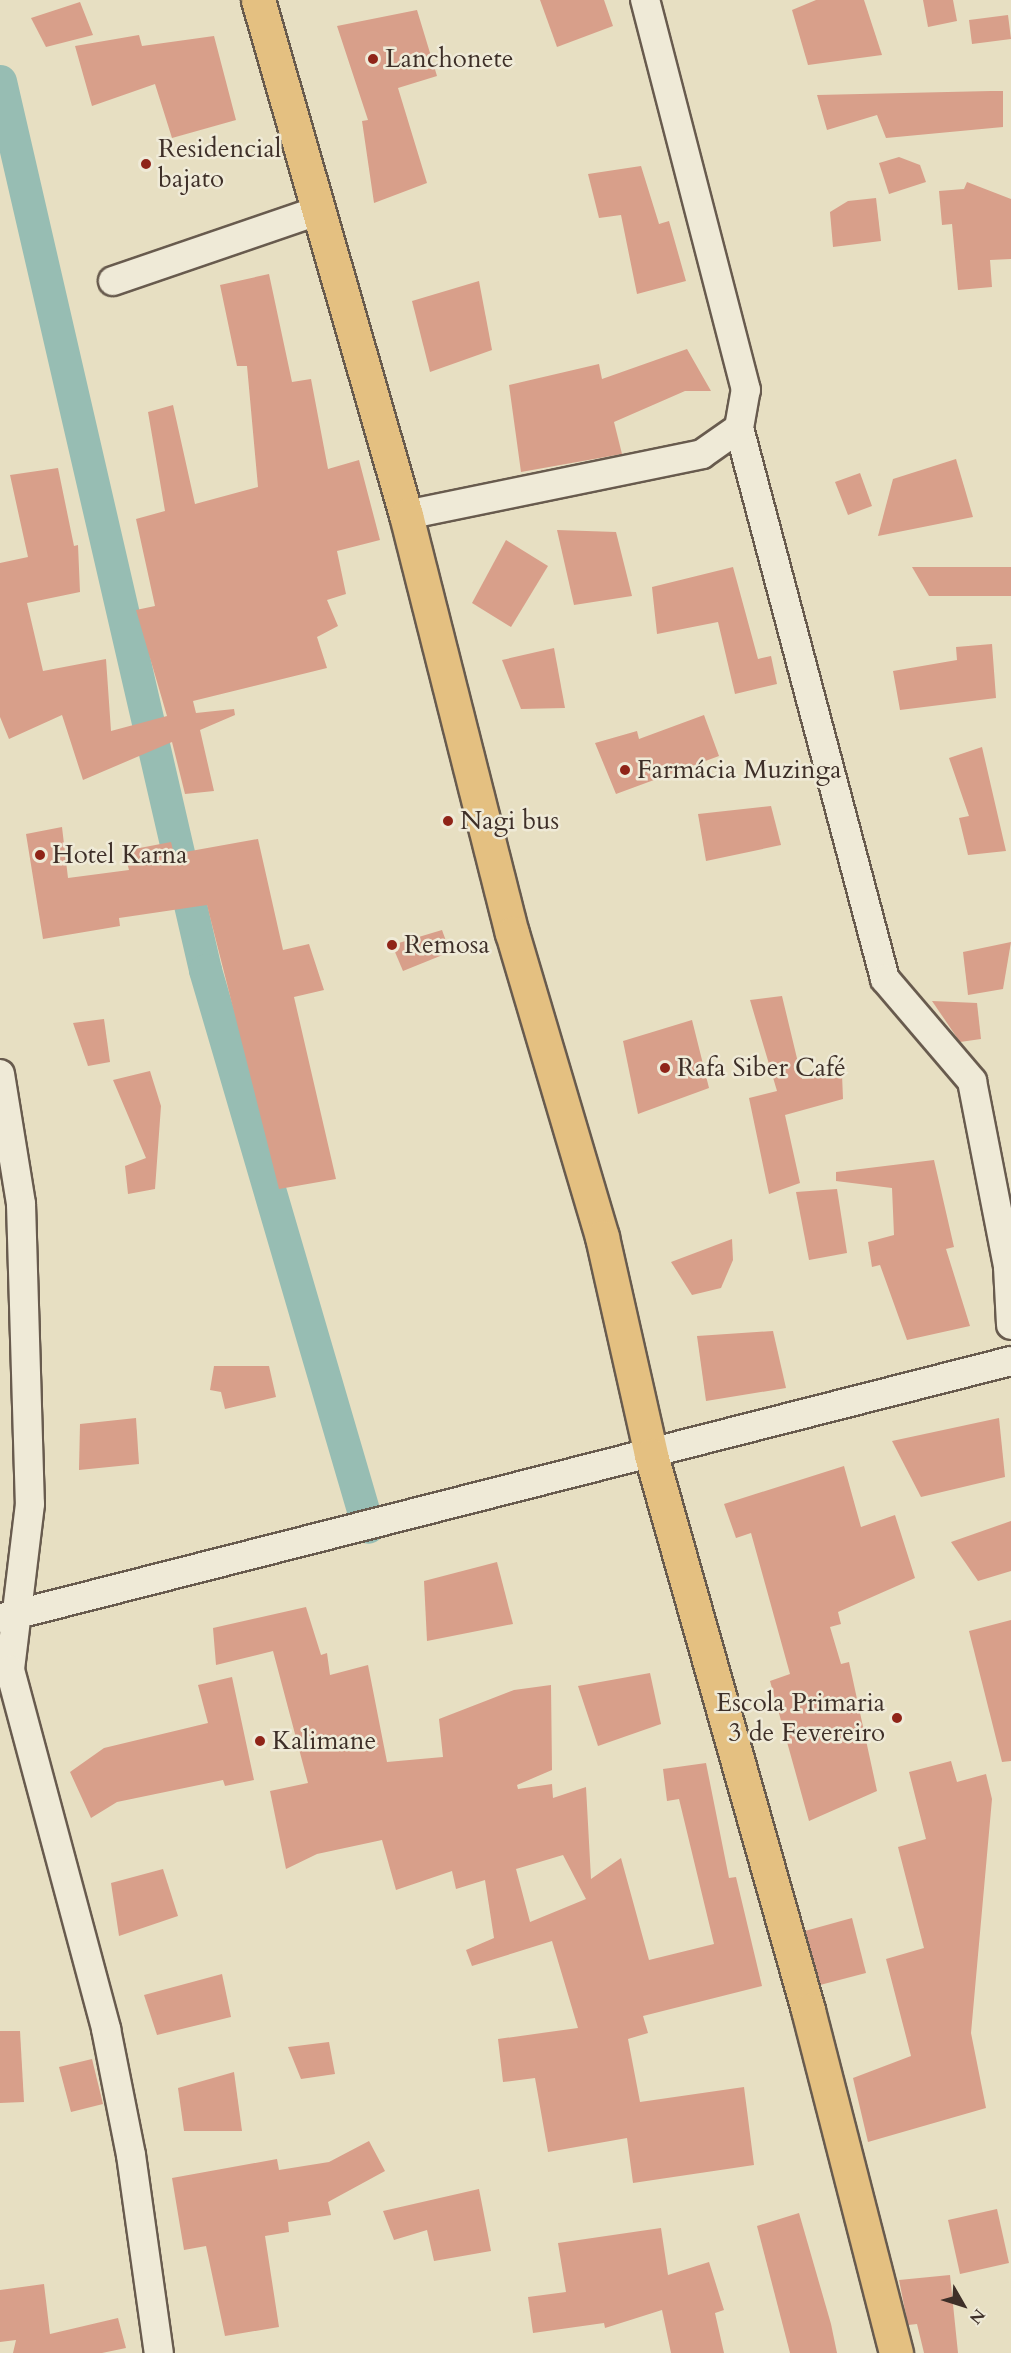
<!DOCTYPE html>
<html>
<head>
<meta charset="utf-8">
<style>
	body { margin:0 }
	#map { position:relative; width:1011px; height:2353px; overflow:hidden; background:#e7dfc2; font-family:Cardo,serif }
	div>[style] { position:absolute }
	.canal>* { height:33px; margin:-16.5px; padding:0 16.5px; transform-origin:16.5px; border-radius:16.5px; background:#97bdb3 }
	.building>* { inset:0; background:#d89f8a }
	.roads { filter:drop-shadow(2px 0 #685b4e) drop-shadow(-2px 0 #685b4e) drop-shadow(0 2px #685b4e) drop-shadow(0 -2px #685b4e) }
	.street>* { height:28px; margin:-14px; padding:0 14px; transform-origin:14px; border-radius:14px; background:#efead7 }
	.primary>* { height:33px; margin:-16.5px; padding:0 16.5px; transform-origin:16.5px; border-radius:16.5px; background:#e4c081 }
	.dots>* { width:16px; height:16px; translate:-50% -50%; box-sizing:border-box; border:3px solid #efead7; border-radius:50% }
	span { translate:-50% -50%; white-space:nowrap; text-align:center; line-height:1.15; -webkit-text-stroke:5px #efead7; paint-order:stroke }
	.poi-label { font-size:26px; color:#3e2f28 }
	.left { translate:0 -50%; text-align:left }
	.right { translate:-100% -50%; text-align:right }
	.north { position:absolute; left:933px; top:2275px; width:60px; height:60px; -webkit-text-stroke:4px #efead7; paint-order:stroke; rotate:129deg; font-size:16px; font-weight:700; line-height:24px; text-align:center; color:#3e2f28 }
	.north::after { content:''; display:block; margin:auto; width:21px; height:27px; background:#3e2f28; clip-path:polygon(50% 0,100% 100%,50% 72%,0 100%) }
</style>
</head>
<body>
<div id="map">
	<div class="canal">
		<i style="left:0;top:81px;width:912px;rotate:77.01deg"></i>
		<i style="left:205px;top:970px;width:580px;rotate:73.69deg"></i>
	</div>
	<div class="building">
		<i style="clip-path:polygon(540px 0,604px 0,613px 26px,557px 47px)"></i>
		<i style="clip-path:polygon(816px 0,864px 0,882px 55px,808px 65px,792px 10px)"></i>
		<i style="clip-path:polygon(923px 0,953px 0,957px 21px,928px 27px)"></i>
		<i style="clip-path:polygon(80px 2px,93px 35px,46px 47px,31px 18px)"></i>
		<i style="clip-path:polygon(417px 10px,437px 76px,398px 88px,427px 183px,374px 203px,362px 121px,368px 120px,337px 26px)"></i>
		<i style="clip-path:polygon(1008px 15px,1011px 39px,972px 44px,969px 20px)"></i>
		<i style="clip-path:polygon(139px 35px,142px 46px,214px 36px,236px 120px,172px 138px,155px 84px,92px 106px,75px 46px)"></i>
		<i style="clip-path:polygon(991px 91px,1003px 91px,1003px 127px,886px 138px,877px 115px,827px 130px,817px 95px)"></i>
		<i style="clip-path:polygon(899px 157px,920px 165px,926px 182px,889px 194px,879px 163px)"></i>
		<i style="clip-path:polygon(641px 166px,659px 224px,669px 221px,686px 281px,637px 294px,621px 215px,599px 218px,588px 174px)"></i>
		<i style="clip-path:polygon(967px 182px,1011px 199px,1011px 259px,990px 260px,992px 287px,958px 290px,952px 224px,942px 225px,939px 191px,964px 189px)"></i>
		<i style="clip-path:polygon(876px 198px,881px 241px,833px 247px,830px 212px,848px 201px)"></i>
		<i style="clip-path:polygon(269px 274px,292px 382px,311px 379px,328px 469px,359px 460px,380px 540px,337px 551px,346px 594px,327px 600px,338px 626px,317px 637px,327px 668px,193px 701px,196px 713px,234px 709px,235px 715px,200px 730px,214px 791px,185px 794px,172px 742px,83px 780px,62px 715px,9px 739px,0 717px,0 563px,28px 557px,10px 475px,58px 468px,74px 546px,78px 545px,80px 592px,27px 603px,43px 671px,106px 659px,111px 731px,167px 716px,136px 610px,155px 606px,136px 519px,165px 511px,148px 412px,173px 405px,195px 504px,258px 487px,247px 366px,237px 366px,220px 285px)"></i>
		<i style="clip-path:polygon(479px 281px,492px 350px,430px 372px,412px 301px)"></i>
		<i style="clip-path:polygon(687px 349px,711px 391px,685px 391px,614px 422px,622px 454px,521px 472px,509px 385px,599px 364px,602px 379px)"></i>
		<i style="clip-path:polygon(956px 459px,973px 517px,878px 536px,893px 479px)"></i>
		<i style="clip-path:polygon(860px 473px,872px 506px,848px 515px,835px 482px)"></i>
		<i style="clip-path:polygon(557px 530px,616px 532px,632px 596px,574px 605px)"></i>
		<i style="clip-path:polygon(506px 540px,548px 566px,511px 627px,472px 603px)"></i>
		<i style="clip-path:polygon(733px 567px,758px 659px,771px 656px,777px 684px,735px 694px,718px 622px,657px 634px,652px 587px)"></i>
		<i style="clip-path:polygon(912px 567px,1011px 567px,1011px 596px,929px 596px)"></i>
		<i style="clip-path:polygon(992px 644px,996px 698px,900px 710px,893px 671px,957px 660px,956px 647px)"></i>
		<i style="clip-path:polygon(554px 648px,565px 708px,521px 709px,502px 660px)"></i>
		<i style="clip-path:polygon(704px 715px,719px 756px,616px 794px,595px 743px,637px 731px,639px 739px)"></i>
		<i style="clip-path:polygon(982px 747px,1006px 851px,968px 855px,959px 818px,969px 816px,949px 758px)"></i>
		<i style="clip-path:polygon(771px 806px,781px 845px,706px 861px,698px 814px)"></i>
		<i style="clip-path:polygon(62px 827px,68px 878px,129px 870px,124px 851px,171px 842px,174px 854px,258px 839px,283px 950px,309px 944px,324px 990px,294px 997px,336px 1179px,279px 1189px,207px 905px,119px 918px,120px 926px,43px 939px,26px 834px)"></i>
		<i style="clip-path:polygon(442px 930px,450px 952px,403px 971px,392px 945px)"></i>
		<i style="clip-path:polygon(1011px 942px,1003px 989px,968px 995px,963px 952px)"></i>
		<i style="clip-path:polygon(782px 996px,802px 1079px,842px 1074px,843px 1099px,785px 1115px,800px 1183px,769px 1194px,749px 1098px,777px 1091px,750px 1000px)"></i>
		<i style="clip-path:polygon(932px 1001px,977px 1003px,981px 1039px,960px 1042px)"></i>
		<i style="clip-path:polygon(104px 1019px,110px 1062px,88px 1066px,73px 1023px)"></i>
		<i style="clip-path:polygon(692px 1020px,709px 1088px,638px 1114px,623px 1041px)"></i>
		<i style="clip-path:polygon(150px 1071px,161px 1106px,155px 1189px,128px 1194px,125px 1166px,146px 1158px,113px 1080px)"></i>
		<i style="clip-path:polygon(934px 1160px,954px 1247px,946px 1249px,970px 1326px,907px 1340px,880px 1265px,872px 1267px,868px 1242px,894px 1235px,892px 1188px,836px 1181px,836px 1172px)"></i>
		<i style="clip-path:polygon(837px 1189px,847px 1253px,809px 1260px,796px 1192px)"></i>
		<i style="clip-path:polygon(732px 1239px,733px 1260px,721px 1288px,692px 1295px,671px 1262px)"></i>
		<i style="clip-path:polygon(773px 1331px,786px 1388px,706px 1401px,697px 1336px)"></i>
		<i style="clip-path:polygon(214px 1366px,269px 1366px,276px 1397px,225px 1409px,221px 1392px,210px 1390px)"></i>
		<i style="clip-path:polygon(136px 1418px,139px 1464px,79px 1470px,80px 1424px)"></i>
		<i style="clip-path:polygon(999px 1418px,1005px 1477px,921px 1497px,892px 1441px)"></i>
		<i style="clip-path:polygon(844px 1466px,861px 1527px,895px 1515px,915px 1578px,838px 1612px,841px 1624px,830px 1627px,841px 1664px,849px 1662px,877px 1791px,809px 1821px,770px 1681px,790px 1674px,751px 1533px,736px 1538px,724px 1504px)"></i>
		<i style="clip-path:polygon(1011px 1521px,1011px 1571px,978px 1581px,951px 1542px)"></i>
		<i style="clip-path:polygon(497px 1562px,513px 1624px,427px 1641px,424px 1581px)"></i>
		<i style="clip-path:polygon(evenodd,306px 1607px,321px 1655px,327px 1653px,330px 1675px,368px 1665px,387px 1762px,443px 1757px,439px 1719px,514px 1690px,551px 1685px,552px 1770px,517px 1785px,518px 1789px,552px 1784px,553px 1798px,586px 1787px,591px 1879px,621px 1858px,649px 1960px,714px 1944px,679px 1799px,667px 1801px,663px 1769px,706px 1763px,729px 1878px,736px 1877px,762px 1986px,643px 2016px,648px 2033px,628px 2039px,640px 2102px,744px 2087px,754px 2165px,633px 2183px,627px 2138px,548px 2152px,535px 2078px,503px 2082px,498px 2039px,578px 2028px,552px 1941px,472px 1966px,466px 1950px,494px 1938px,485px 1880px,456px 1889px,452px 1871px,396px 1890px,382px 1840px,317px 1854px,286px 1869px,270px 1791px,308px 1783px,273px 1651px,216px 1665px,213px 1628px,306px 1607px,563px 1855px,586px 1899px,530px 1922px,516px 1869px,563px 1855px)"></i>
		<i style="clip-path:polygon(1011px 1620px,1011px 1761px,1002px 1762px,969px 1631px)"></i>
		<i style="clip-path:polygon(650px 1673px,661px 1724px,598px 1746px,578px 1686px)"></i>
		<i style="clip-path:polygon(232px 1677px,254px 1780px,225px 1786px,223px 1780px,117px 1802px,91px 1818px,70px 1772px,104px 1748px,208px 1723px,198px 1685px)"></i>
		<i style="clip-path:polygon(951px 1761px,957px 1782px,986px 1774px,992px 1799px,971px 2033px,986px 2108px,868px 2142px,853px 2078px,911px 2056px,886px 1959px,924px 1948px,898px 1847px,926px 1839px,909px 1772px)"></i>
		<i style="clip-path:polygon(163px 1869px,178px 1916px,119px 1936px,111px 1883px)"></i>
		<i style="clip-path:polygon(852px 1918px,866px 1973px,820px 1985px,805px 1931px)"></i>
		<i style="clip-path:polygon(222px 1974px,231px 2017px,157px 2035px,144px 1995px)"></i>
		<i style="clip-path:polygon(0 2031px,20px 2031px,24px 2102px,0 2103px)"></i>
		<i style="clip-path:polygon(329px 2042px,335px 2074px,301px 2079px,288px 2047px)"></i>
		<i style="clip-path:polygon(92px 2059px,103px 2104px,71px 2112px,59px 2067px)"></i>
		<i style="clip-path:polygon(234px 2072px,242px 2131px,184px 2131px,178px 2088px)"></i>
		<i style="clip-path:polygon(369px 2141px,385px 2171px,328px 2202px,331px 2215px,288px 2222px,289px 2232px,265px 2236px,279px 2327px,225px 2336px,206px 2246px,184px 2250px,172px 2178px,277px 2159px,279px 2170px,329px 2162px)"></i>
		<i style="clip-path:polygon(479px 2189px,491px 2251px,434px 2261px,427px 2230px,394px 2240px,383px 2211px)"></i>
		<i style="clip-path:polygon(997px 2209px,1009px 2263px,960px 2274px,948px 2220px)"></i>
		<i style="clip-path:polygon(799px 2213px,831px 2324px,837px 2353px,790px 2353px,757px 2226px)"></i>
		<i style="clip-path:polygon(661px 2228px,668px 2275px,709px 2262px,724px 2310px,715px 2313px,724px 2353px,671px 2353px,662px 2310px,605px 2328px,604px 2323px,533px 2333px,528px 2297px,566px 2292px,558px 2243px)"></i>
		<i style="clip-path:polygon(950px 2275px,958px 2353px,924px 2353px,917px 2324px,908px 2325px,899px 2280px)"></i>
		<i style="clip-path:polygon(44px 2284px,50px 2334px,118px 2318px,126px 2348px,102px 2353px,13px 2353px,16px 2340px,0 2342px,0 2290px)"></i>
	</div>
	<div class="roads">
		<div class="street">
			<i style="left:113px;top:281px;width:216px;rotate:-18.9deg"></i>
			<i style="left:739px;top:428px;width:570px;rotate:75.16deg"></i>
			<i style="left:885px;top:979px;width:134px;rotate:49.5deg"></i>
			<i style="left:972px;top:1081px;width:189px;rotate:79deg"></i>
			<i style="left:1008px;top:1267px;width:58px;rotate:87deg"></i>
			<i style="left:406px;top:515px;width:302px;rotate:-11.6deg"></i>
			<i style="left:702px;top:454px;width:45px;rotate:-35.1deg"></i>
			<i style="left:739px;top:428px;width:39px;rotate:-80deg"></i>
			<i style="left:746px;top:390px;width:403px;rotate:-104.5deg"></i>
			<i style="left:0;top:1074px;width:132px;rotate:80.8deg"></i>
			<i style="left:21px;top:1204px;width:300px;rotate:88.3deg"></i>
			<i style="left:30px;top:1504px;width:167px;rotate:96.9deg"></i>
			<i style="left:10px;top:1670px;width:372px;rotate:75deg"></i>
			<i style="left:106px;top:2029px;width:128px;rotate:78.8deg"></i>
			<i style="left:131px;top:2155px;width:200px;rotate:82deg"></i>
			<i style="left:2px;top:1618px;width:1041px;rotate:-14.29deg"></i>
		</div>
		<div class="primary">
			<i style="left:258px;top:0;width:536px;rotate:73.97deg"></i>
			<i style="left:406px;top:515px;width:431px;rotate:75.8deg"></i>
			<i style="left:512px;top:933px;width:317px;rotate:73.5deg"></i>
			<i style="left:602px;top:1237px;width:223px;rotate:77.3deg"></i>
			<i style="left:651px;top:1455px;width:577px;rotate:74.2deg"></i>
			<i style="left:808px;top:2010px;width:354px;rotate:75.6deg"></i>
		</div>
	</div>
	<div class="dots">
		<i style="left:373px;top:59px;background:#8f2418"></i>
		<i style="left:146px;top:164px;background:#8f2418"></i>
		<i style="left:625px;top:770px;background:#8f2418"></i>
		<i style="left:448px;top:821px;background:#8f2418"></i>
		<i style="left:40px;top:855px;background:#8f2418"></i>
		<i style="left:392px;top:945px;background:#8f2418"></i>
		<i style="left:665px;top:1068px;background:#8f2418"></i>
		<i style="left:897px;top:1718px;background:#8f2418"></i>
		<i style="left:260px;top:1741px;background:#8f2418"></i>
	</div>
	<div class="poi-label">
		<span class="left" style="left:385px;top:59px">Lanchonete</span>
		<span class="left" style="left:158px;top:164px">Residencial<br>bajato</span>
		<span class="left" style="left:637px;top:770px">Farmácia Muzinga</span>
		<span class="left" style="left:460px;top:821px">Nagi bus</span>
		<span class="left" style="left:52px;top:855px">Hotel Karna</span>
		<span class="left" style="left:404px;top:945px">Remosa</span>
		<span class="left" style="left:677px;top:1068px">Rafa Siber Café</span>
		<span class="right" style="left:885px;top:1718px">Escola Primaria<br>3 de Fevereiro</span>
		<span class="left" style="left:272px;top:1741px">Kalimane</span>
	</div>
	<div class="north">N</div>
</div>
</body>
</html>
